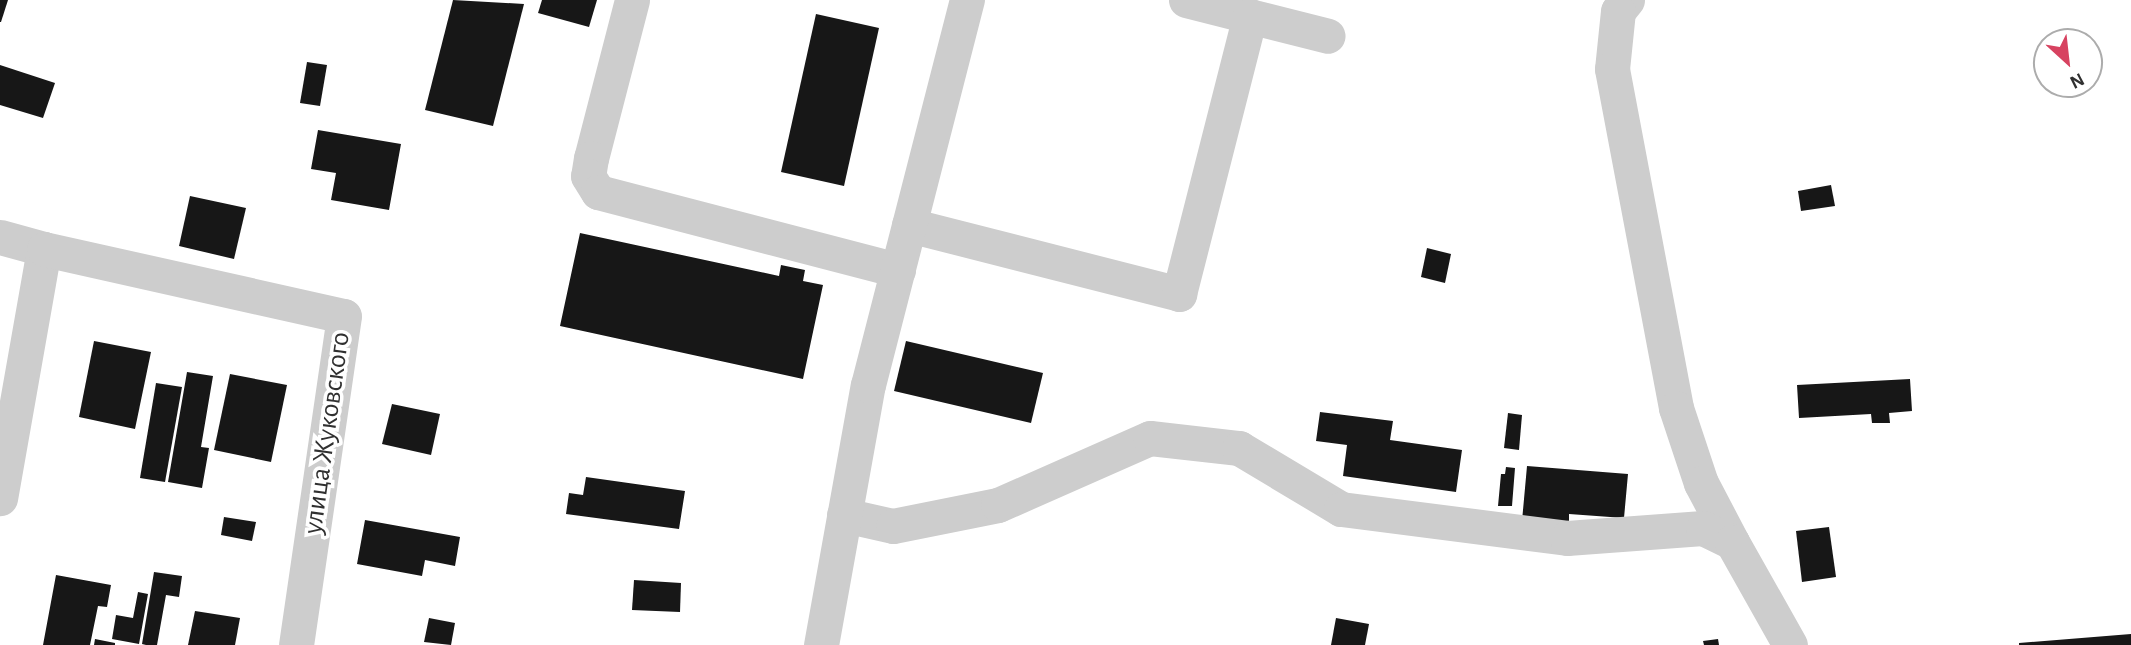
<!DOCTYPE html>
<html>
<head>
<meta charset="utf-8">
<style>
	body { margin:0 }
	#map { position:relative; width:2131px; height:645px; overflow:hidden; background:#fff; font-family:"Alegreya Sans",sans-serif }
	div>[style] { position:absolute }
	.building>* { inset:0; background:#171717 }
	.minor>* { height:35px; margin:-17.5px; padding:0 17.5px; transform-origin:17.5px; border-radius:17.5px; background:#cdcdcd }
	span { translate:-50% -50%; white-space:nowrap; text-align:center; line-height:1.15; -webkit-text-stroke:7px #fff; paint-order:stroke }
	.street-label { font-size:28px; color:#303030 }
	.north { position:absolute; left:2033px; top:28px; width:70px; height:70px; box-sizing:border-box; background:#fff; border:2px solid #acacac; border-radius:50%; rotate:153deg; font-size:19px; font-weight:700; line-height:28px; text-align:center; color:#303030 }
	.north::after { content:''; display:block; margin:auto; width:24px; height:32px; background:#d74260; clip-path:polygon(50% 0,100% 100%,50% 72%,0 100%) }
</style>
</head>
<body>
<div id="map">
	<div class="building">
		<i style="clip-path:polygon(0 0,8px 0,1px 22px,0 22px)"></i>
		<i style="clip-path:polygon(453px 0,524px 4px,493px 126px,425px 110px)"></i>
		<i style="clip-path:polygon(542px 0,597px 0,589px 27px,538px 13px)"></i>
		<i style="clip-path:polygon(816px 14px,879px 28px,844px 186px,781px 172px)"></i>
		<i style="clip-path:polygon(307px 62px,327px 65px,320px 106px,300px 103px)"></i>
		<i style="clip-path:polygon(0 65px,55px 83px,43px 118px,0 105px)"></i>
		<i style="clip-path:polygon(318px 130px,401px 144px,389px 210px,331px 200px,336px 173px,311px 169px)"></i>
		<i style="clip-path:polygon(1831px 185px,1835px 206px,1801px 211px,1798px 191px)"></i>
		<i style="clip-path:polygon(190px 196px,246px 208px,234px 259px,179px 246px)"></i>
		<i style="clip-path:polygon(580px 233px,779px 276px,781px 265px,805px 270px,803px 281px,823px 285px,803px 379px,560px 326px)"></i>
		<i style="clip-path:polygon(1427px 248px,1451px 254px,1445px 283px,1421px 277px)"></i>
		<i style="clip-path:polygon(94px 341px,151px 352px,135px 429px,79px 417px)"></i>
		<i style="clip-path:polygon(906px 341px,1043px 373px,1031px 423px,894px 391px)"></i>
		<i style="clip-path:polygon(187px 372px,213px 376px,201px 447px,209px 448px,202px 488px,168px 482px)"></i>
		<i style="clip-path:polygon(230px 374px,287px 385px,271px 462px,214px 450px)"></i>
		<i style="clip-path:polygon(1910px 379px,1912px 411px,1889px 413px,1890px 423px,1872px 423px,1871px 414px,1799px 418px,1797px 385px)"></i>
		<i style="clip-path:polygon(156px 383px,182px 387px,165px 482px,140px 478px)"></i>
		<i style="clip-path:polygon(392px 404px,440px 414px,431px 455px,382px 444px)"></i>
		<i style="clip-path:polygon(1320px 412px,1393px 421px,1390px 440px,1462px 450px,1456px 492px,1343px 476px,1347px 445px,1316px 441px)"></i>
		<i style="clip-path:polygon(1508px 413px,1522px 415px,1519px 450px,1504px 448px)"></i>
		<i style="clip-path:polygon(1527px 466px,1628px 474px,1624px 518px,1569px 514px,1569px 524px,1522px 521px)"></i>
		<i style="clip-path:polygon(1506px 467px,1515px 468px,1512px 506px,1498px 506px,1501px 474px,1505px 474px)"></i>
		<i style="clip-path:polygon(586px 477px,685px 491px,679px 529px,566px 514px,569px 493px,583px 495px)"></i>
		<i style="clip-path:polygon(224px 517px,256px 522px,252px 541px,221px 535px)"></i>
		<i style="clip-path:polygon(365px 520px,460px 537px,455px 566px,425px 560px,422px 576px,357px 564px)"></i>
		<i style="clip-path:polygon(1829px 527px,1836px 577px,1802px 582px,1796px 531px)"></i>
		<i style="clip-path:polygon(154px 572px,182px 576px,179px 597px,166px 595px,157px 645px,146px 645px,142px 644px)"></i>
		<i style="clip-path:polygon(56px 575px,111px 585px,107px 607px,98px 606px,90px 645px,43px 645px)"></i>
		<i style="clip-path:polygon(634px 580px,681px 583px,680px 612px,632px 610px)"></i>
		<i style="clip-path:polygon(138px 592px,148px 594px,139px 644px,112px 639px,116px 615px,133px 618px)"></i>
		<i style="clip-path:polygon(195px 611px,240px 618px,235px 645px,188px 645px)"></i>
		<i style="clip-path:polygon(429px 618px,455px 623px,451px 645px,424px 642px)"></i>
		<i style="clip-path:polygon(1336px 618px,1369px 624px,1365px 645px,1331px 645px)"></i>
		<i style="clip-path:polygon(2131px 634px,2131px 645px,2019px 645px,2019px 643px)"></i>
		<i style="clip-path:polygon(95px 639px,115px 643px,115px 645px,94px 645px)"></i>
		<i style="clip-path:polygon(1718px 639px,1719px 645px,1704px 645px,1703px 641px)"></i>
	</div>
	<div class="minor">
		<i style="left:632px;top:0;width:163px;rotate:104.5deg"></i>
		<i style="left:591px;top:158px;width:18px;rotate:99deg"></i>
		<i style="left:588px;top:176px;width:19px;rotate:58deg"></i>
		<i style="left:598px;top:192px;width:310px;rotate:14.6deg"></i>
		<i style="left:1186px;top:0;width:146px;rotate:14.2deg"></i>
		<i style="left:1627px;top:0;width:14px;rotate:129deg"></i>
		<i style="left:1618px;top:11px;width:58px;rotate:95.9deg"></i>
		<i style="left:1612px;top:69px;width:345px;rotate:79.3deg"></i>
		<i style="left:1676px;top:408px;width:79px;rotate:71.6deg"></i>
		<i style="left:1701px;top:483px;width:67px;rotate:62.3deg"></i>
		<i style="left:909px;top:225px;width:279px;rotate:14.3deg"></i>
		<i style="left:1179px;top:294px;width:287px;rotate:-75.7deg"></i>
		<i style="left:0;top:237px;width:46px;rotate:15.3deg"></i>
		<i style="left:44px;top:249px;width:253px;rotate:100deg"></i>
		<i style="left:44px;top:249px;width:307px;rotate:12.6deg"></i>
		<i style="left:344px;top:316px;width:332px;rotate:98.3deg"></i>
		<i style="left:844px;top:515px;width:50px;rotate:12.7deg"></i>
		<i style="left:893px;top:526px;width:107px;rotate:-11.3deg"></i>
		<i style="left:998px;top:505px;width:166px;rotate:-23.8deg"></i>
		<i style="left:1150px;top:438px;width:90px;rotate:6.4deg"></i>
		<i style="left:1239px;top:448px;width:119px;rotate:30.9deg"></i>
		<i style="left:1341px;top:509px;width:228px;rotate:7.3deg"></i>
		<i style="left:1567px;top:538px;width:136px;rotate:-4.2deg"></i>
		<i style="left:1703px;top:528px;width:32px;rotate:26deg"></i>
		<i style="left:1732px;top:542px;width:118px;rotate:60.6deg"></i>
		<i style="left:821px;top:645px;width:264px;rotate:-79.8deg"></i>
		<i style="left:868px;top:385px;width:398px;rotate:-75.6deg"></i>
	</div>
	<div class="street-label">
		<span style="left:327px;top:433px;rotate:-82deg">улица Жуковского</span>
	</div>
	<div class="north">N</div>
</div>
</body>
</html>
